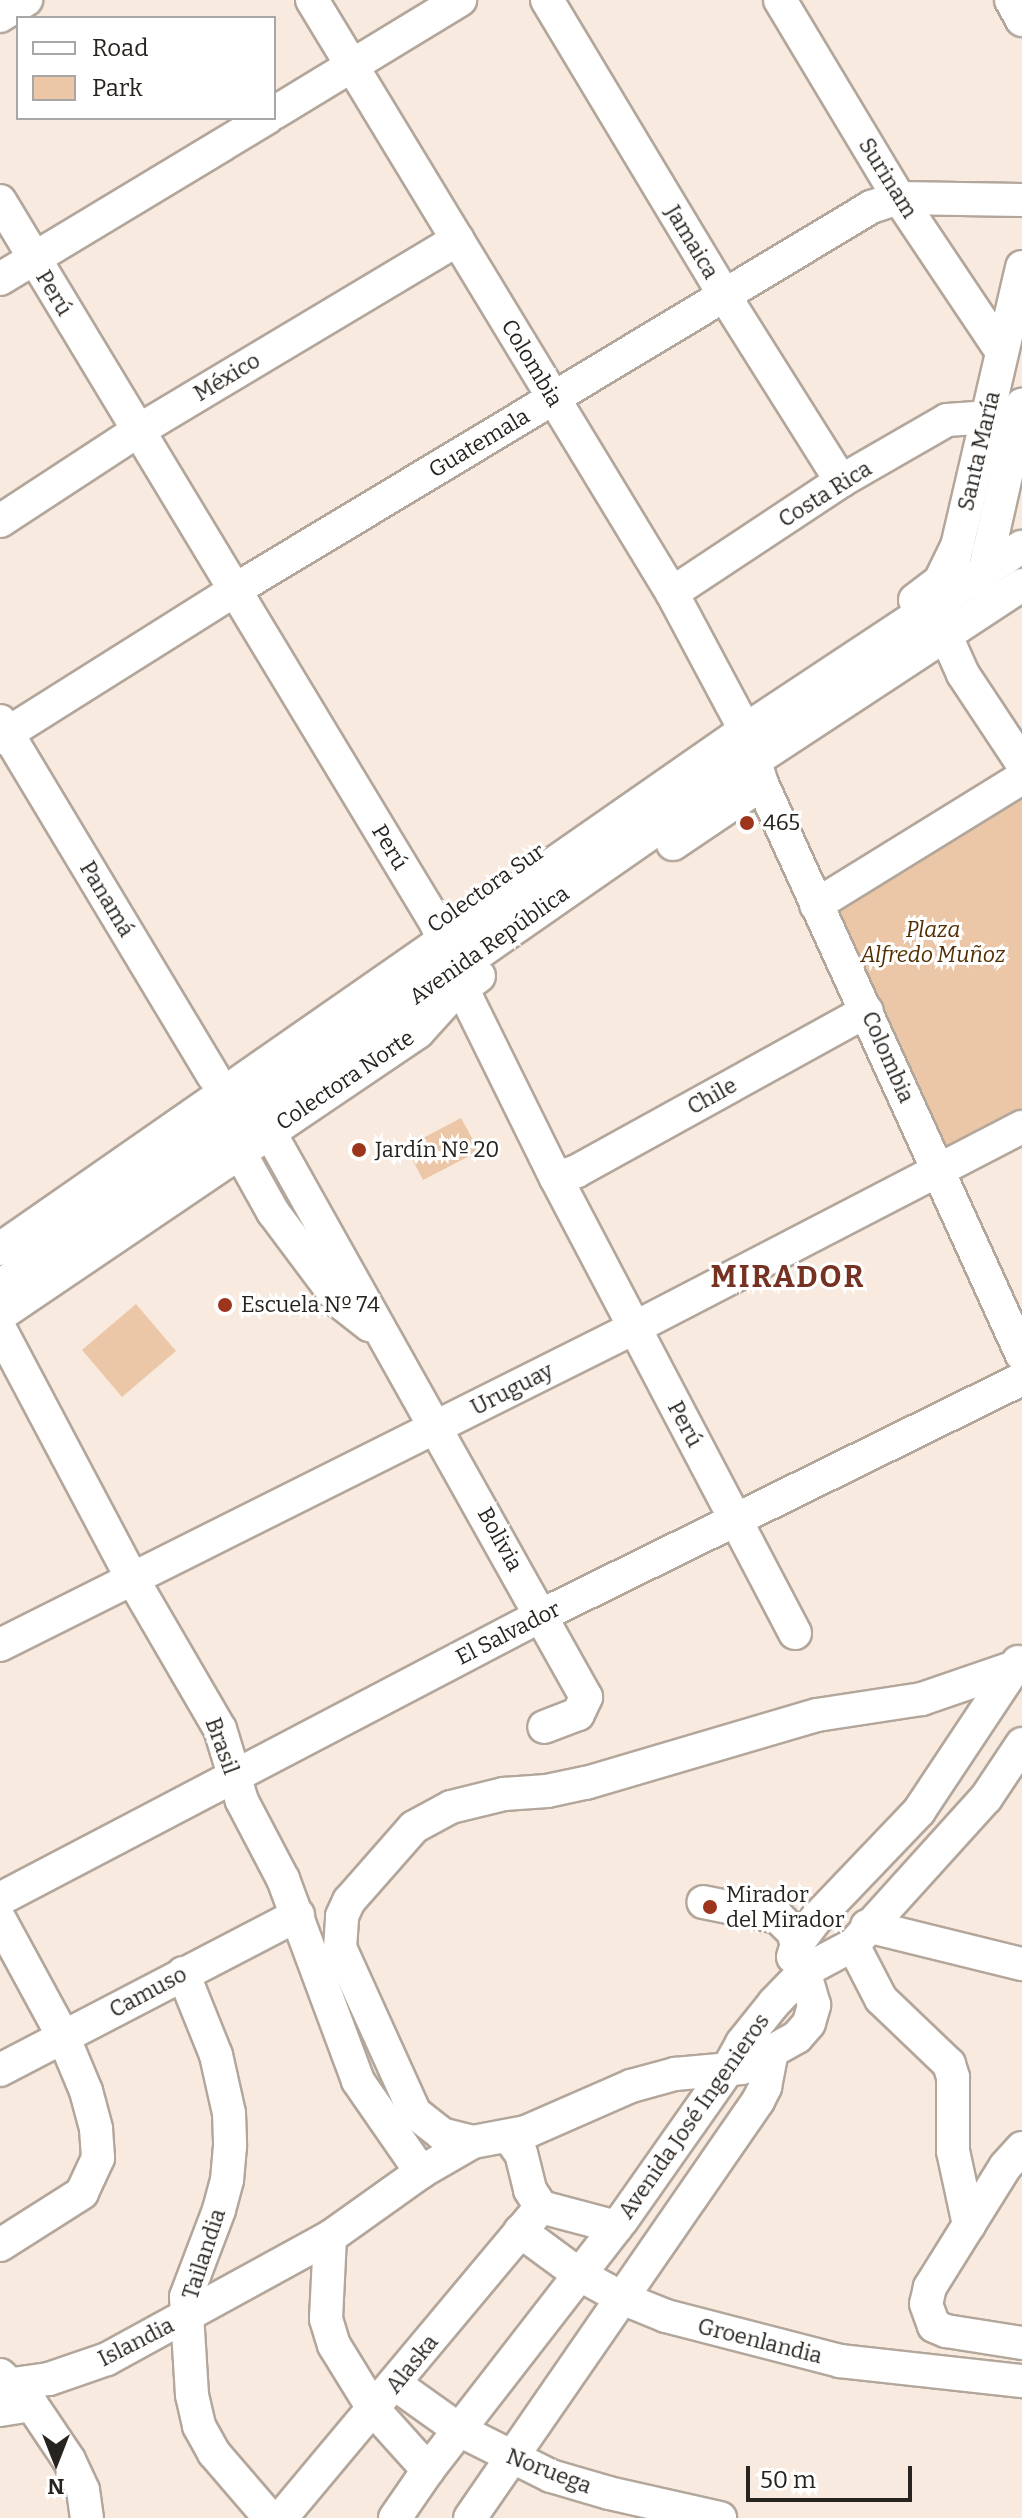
<!DOCTYPE html>
<html>
<head>
<meta charset="utf-8">
<style>
	body { margin:0 }
	#map { position:relative; width:1022px; height:2518px; overflow:hidden; background:#f8eade; font-family:Bitter,serif }
	div>[style] { position:absolute }
	.green>* { inset:0; background:#ebc7a7 }
	.roads { filter:drop-shadow(2px 0 #b3a69b) drop-shadow(-2px 0 #b3a69b) drop-shadow(0 2px #b3a69b) drop-shadow(0 -2px #b3a69b) }
	.minor>* { height:32px; margin:-16px; padding:0 16px; transform-origin:16px; border-radius:16px; background:#fff }
	.dots>* { width:22px; height:22px; translate:-50% -50%; box-sizing:border-box; border:4px solid #fff; border-radius:50% }
	span { translate:-50% -50%; white-space:nowrap; text-align:center; line-height:1.15; -webkit-text-stroke:6px #fff; paint-order:stroke }
	.street-label { font-size:22px; color:#27231e }
	.poi-label { font-size:22px; color:#27231e }
	.left { translate:0 -50%; text-align:left }
	.park-label { font-size:22px; color:#532e00; font-style:italic }
	.district-label { font-size:30px; color:#753121; font-weight:700; letter-spacing:2px }
	.legend { position:absolute; left:16px; top:16px; width:260px; height:104px; box-sizing:border-box; background:#fff; border:2px solid #a9a7a5; margin:0; padding:10px 14px; list-style:none; font-size:24px; color:#27231e }
	.legend li { display:flex; align-items:center; gap:16px; height:40px }
	.legend b { width:40px; border:2px solid #a9a7a5 }
	.north { position:absolute; left:16px; top:2422px; width:80px; height:80px; -webkit-text-stroke:6px #fff; paint-order:stroke; rotate:180deg; font-size:22px; font-weight:700; line-height:32px; text-align:center; color:#27231e }
	.north::after { content:''; display:block; margin:auto; width:28px; height:36px; background:#27231e; clip-path:polygon(50% 0,100% 100%,50% 72%,0 100%) }
	.scale { position:absolute; left:746px; top:2466px; width:166px; height:36px; box-sizing:border-box; border:4px solid #27231e; border-top:0; padding-left:10px; font-size:24px; line-height:28px; white-space:nowrap; color:#27231e; -webkit-text-stroke:6px #fff; paint-order:stroke }
</style>
</head>
<body>
<div id="map">
	<div class="green">
		<i style="clip-path:polygon(1022px 778px,1022px 1127px,937px 1169px,816px 905px)"></i>
		<i style="clip-path:polygon(461px 1118px,479px 1151px,423px 1180px,406px 1147px)"></i>
		<i style="clip-path:polygon(136px 1304px,176px 1351px,122px 1397px,82px 1350px)"></i>
	</div>
	<div class="roads">
		<div class="minor">
			<i style="left:312px;top:0;width:694px;rotate:58.74deg"></i>
			<i style="left:672px;top:593px;width:155px;rotate:61.9deg"></i>
			<i style="left:745px;top:730px;width:57px;rotate:72.5deg"></i>
			<i style="left:762px;top:784px;width:627px;rotate:65.52deg"></i>
			<i style="left:547px;top:0;width:344px;rotate:59deg"></i>
			<i style="left:724px;top:295px;width:220px;rotate:57.8deg"></i>
			<i style="left:780px;top:0;width:231px;rotate:59deg"></i>
			<i style="left:899px;top:198px;width:185px;rotate:56.2deg"></i>
			<i style="left:1011px;top:0;width:23px;rotate:61deg"></i>
			<i style="left:0;top:16px;width:31px;rotate:-32deg"></i>
			<i style="left:274px;top:113px;width:218px;rotate:-31.3deg"></i>
			<i style="left:0;top:201px;width:843px;rotate:58.87deg"></i>
			<i style="left:436px;top:923px;width:70px;rotate:68.2deg"></i>
			<i style="left:462px;top:988px;width:212px;rotate:63.7deg"></i>
			<i style="left:556px;top:1178px;width:514px;rotate:62.29deg"></i>
			<i style="left:0;top:279px;width:312px;rotate:-31.1deg"></i>
			<i style="left:0;top:521px;width:163px;rotate:-33.2deg"></i>
			<i style="left:136px;top:432px;width:375px;rotate:-30.9deg"></i>
			<i style="left:953px;top:564px;width:305px;rotate:-76.9deg"></i>
			<i style="left:982px;top:582px;width:182px;rotate:-77.3deg"></i>
			<i style="left:672px;top:593px;width:203px;rotate:-33.5deg"></i>
			<i style="left:841px;top:481px;width:122px;rotate:-29.9deg"></i>
			<i style="left:947px;top:420px;width:39px;rotate:-4deg"></i>
			<i style="left:915px;top:600px;width:31px;rotate:-37deg"></i>
			<i style="left:940px;top:581px;width:41px;rotate:-64.1deg"></i>
			<i style="left:945px;top:617px;width:19px;rotate:87deg"></i>
			<i style="left:946px;top:636px;width:42px;rotate:65.9deg"></i>
			<i style="left:963px;top:674px;width:107px;rotate:56.5deg"></i>
			<i style="left:0;top:721px;width:414px;rotate:59deg"></i>
			<i style="left:0;top:738px;width:275px;rotate:-32.2deg"></i>
			<i style="left:233px;top:591px;width:745px;rotate:-31.04deg"></i>
			<i style="left:871px;top:207px;width:29px;rotate:-18deg"></i>
			<i style="left:899px;top:198px;width:123px;rotate:0.9deg"></i>
			<i style="left:673px;top:844px;width:107px;rotate:-34deg"></i>
			<i style="left:816px;top:905px;width:242px;rotate:-31.7deg"></i>
			<i style="left:269px;top:1131px;width:649px;rotate:60.75deg"></i>
			<i style="left:586px;top:1697px;width:19px;rotate:115deg"></i>
			<i style="left:578px;top:1714px;width:36px;rotate:159deg"></i>
			<i style="left:240px;top:1153px;width:68px;rotate:60.8deg"></i>
			<i style="left:273px;top:1212px;width:114px;rotate:53.2deg"></i>
			<i style="left:341px;top:1303px;width:36px;rotate:38deg"></i>
			<i style="left:556px;top:1178px;width:22px;rotate:-18deg"></i>
			<i style="left:577px;top:1171px;width:331px;rotate:-28.9deg"></i>
			<i style="left:0;top:1249px;width:908px;rotate:-34.86deg"></i>
			<i style="left:745px;top:730px;width:332px;rotate:-33.5deg"></i>
			<i style="left:0;top:1286px;width:922px;rotate:-34.84deg"></i>
			<i style="left:757px;top:759px;width:317px;rotate:-33.3deg"></i>
			<i style="left:0;top:1315px;width:505px;rotate:-34.1deg"></i>
			<i style="left:418px;top:1032px;width:43px;rotate:-47.8deg"></i>
			<i style="left:447px;top:1000px;width:40px;rotate:-37deg"></i>
			<i style="left:0;top:1329px;width:282px;rotate:62.1deg"></i>
			<i style="left:132px;top:1578px;width:175px;rotate:59.8deg"></i>
			<i style="left:220px;top:1729px;width:75px;rotate:73deg"></i>
			<i style="left:242px;top:1801px;width:88px;rotate:62.3deg"></i>
			<i style="left:283px;top:1879px;width:215px;rotate:69.6deg"></i>
			<i style="left:358px;top:2081px;width:111px;rotate:55.3deg"></i>
			<i style="left:0;top:1645px;width:709px;rotate:-26.57deg"></i>
			<i style="left:634px;top:1328px;width:437px;rotate:-27.4deg"></i>
			<i style="left:0;top:1899px;width:612px;rotate:-27.65deg"></i>
			<i style="left:542px;top:1615px;width:535px;rotate:-26.18deg"></i>
			<i style="left:0;top:1920px;width:132px;rotate:61.5deg"></i>
			<i style="left:63px;top:2036px;width:60px;rotate:67.3deg"></i>
			<i style="left:86px;top:2091px;width:39px;rotate:75deg"></i>
			<i style="left:96px;top:2129px;width:29px;rotate:86deg"></i>
			<i style="left:98px;top:2158px;width:38px;rotate:115deg"></i>
			<i style="left:82px;top:2193px;width:97px;rotate:147.6deg"></i>
			<i style="left:867px;top:1926px;width:160px;rotate:13.8deg"></i>
			<i style="left:853px;top:1945px;width:61px;rotate:62.6deg"></i>
			<i style="left:881px;top:1999px;width:94px;rotate:43.7deg"></i>
			<i style="left:949px;top:2064px;width:14px;rotate:73deg"></i>
			<i style="left:953px;top:2077px;width:74px;rotate:90deg"></i>
			<i style="left:953px;top:2151px;width:76px;rotate:77.8deg"></i>
			<i style="left:793px;top:1957px;width:14px;rotate:-73deg"></i>
			<i style="left:797px;top:1944px;width:30px;rotate:-53deg"></i>
			<i style="left:815px;top:1920px;width:151px;rotate:-46.3deg"></i>
			<i style="left:919px;top:1811px;width:179px;rotate:-56.4deg"></i>
			<i style="left:183px;top:1973px;width:88px;rotate:68.1deg"></i>
			<i style="left:216px;top:2055px;width:59px;rotate:77.4deg"></i>
			<i style="left:229px;top:2113px;width:33px;rotate:88deg"></i>
			<i style="left:230px;top:2146px;width:34px;rotate:95deg"></i>
			<i style="left:227px;top:2180px;width:31px;rotate:105deg"></i>
			<i style="left:219px;top:2210px;width:93px;rotate:110.8deg"></i>
			<i style="left:186px;top:2297px;width:98px;rotate:86.5deg"></i>
			<i style="left:192px;top:2395px;width:32px;rotate:77deg"></i>
			<i style="left:199px;top:2426px;width:31px;rotate:61deg"></i>
			<i style="left:214px;top:2453px;width:86px;rotate:49.3deg"></i>
			<i style="left:0;top:2070px;width:336px;rotate:-27.5deg"></i>
			<i style="left:508px;top:2136px;width:21px;rotate:53deg"></i>
			<i style="left:521px;top:2153px;width:38px;rotate:76deg"></i>
			<i style="left:530px;top:2190px;width:20px;rotate:57deg"></i>
			<i style="left:541px;top:2207px;width:78px;rotate:14.9deg"></i>
			<i style="left:473px;top:2142px;width:32px;rotate:-166deg"></i>
			<i style="left:442px;top:2134px;width:34px;rotate:-142deg"></i>
			<i style="left:415px;top:2113px;width:181px;rotate:-114.4deg"></i>
			<i style="left:340px;top:1948px;width:32px;rotate:-86deg"></i>
			<i style="left:342px;top:1916px;width:17px;rotate:-65deg"></i>
			<i style="left:349px;top:1901px;width:98px;rotate:-48.7deg"></i>
			<i style="left:414px;top:1827px;width:42px;rotate:-28.4deg"></i>
			<i style="left:451px;top:1807px;width:55px;rotate:-13.8deg"></i>
			<i style="left:504px;top:1794px;width:43px;rotate:-4deg"></i>
			<i style="left:547px;top:1791px;width:40px;rotate:-12deg"></i>
			<i style="left:586px;top:1783px;width:241px;rotate:-16.4deg"></i>
			<i style="left:817px;top:1715px;width:106px;rotate:-8.7deg"></i>
			<i style="left:922px;top:1699px;width:98px;rotate:-19deg"></i>
			<i style="left:1022px;top:2148px;width:25px;rotate:132deg"></i>
			<i style="left:1005px;top:2167px;width:142px;rotate:122deg"></i>
			<i style="left:930px;top:2287px;width:17px;rotate:103deg"></i>
			<i style="left:926px;top:2304px;width:23px;rotate:70deg"></i>
			<i style="left:934px;top:2326px;width:13px;rotate:23deg"></i>
			<i style="left:946px;top:2331px;width:77px;rotate:9deg"></i>
			<i style="left:520px;top:2231px;width:74px;rotate:36.3deg"></i>
			<i style="left:580px;top:2275px;width:50px;rotate:28.6deg"></i>
			<i style="left:624px;top:2299px;width:45px;rotate:22deg"></i>
			<i style="left:666px;top:2316px;width:180px;rotate:14.5deg"></i>
			<i style="left:840px;top:2361px;width:183px;rotate:6.3deg"></i>
			<i style="left:330px;top:2237px;width:82px;rotate:92.8deg"></i>
			<i style="left:326px;top:2319px;width:27px;rotate:73deg"></i>
			<i style="left:334px;top:2345px;width:76px;rotate:58.4deg"></i>
			<i style="left:374px;top:2410px;width:81px;rotate:48deg"></i>
			<i style="left:0;top:2375px;width:44px;rotate:43.2deg"></i>
			<i style="left:32px;top:2405px;width:66px;rotate:56.1deg"></i>
			<i style="left:69px;top:2460px;width:33px;rotate:65deg"></i>
			<i style="left:83px;top:2490px;width:28px;rotate:82deg"></i>
			<i style="left:13px;top:2384px;width:36px;rotate:-8deg"></i>
			<i style="left:49px;top:2379px;width:61px;rotate:-19deg"></i>
			<i style="left:107px;top:2359px;width:254px;rotate:-28.7deg"></i>
			<i style="left:330px;top:2237px;width:112px;rotate:-35.5deg"></i>
			<i style="left:421px;top:2172px;width:60px;rotate:-30deg"></i>
			<i style="left:473px;top:2142px;width:54px;rotate:-10.7deg"></i>
			<i style="left:526px;top:2132px;width:115px;rotate:-23.7deg"></i>
			<i style="left:631px;top:2086px;width:46px;rotate:-15.3deg"></i>
			<i style="left:675px;top:2074px;width:67px;rotate:-5.1deg"></i>
			<i style="left:742px;top:2068px;width:63px;rotate:-29.4deg"></i>
			<i style="left:797px;top:2037px;width:18px;rotate:-49deg"></i>
			<i style="left:809px;top:2023px;width:19px;rotate:-74deg"></i>
			<i style="left:814px;top:2005px;width:76px;rotate:-106deg"></i>
			<i style="left:793px;top:1932px;width:21px;rotate:-135deg"></i>
			<i style="left:778px;top:1917px;width:76px;rotate:-168.7deg"></i>
			<i style="left:395px;top:2384px;width:81px;rotate:35.5deg"></i>
			<i style="left:461px;top:2431px;width:101px;rotate:26.6deg"></i>
			<i style="left:551px;top:2476px;width:60px;rotate:16.3deg"></i>
			<i style="left:609px;top:2493px;width:114px;rotate:12.7deg"></i>
			<i style="left:0;top:2410px;width:32px;rotate:-9deg"></i>
			<i style="left:281px;top:2518px;width:405px;rotate:-50.1deg"></i>
			<i style="left:395px;top:2518px;width:58px;rotate:-55.5deg"></i>
			<i style="left:428px;top:2470px;width:316px;rotate:-52.2deg"></i>
			<i style="left:622px;top:2220px;width:181px;rotate:-54.9deg"></i>
			<i style="left:726px;top:2072px;width:33px;rotate:-61deg"></i>
			<i style="left:742px;top:2043px;width:51px;rotate:-51.3deg"></i>
			<i style="left:774px;top:2003px;width:46px;rotate:-45.9deg"></i>
			<i style="left:806px;top:1970px;width:53px;rotate:-28deg"></i>
			<i style="left:853px;top:1945px;width:198px;rotate:-47.9deg"></i>
			<i style="left:986px;top:1798px;width:65px;rotate:-56.3deg"></i>
			<i style="left:470px;top:2518px;width:507px;rotate:-55.37deg"></i>
			<i style="left:758px;top:2101px;width:16px;rotate:-63deg"></i>
			<i style="left:765px;top:2087px;width:36px;rotate:-79deg"></i>
		</div>
	</div>
	<div class="dots">
		<i style="left:747px;top:823px;background:#9d351c"></i>
		<i style="left:359px;top:1150px;background:#9d351c"></i>
		<i style="left:225px;top:1305px;background:#9d351c"></i>
		<i style="left:710px;top:1907px;background:#9d351c"></i>
	</div>
	<div class="street-label">
		<span style="left:888px;top:178px;rotate:58deg">Surinam</span>
		<span style="left:692px;top:242px;rotate:59deg">Jamaica</span>
		<span style="left:54px;top:293px;rotate:59deg">Perú</span>
		<span style="left:532px;top:363px;rotate:59deg">Colombia</span>
		<span style="left:227px;top:377px;rotate:-31deg">México</span>
		<span style="left:479px;top:443px;rotate:-31deg">Guatemala</span>
		<span style="left:979px;top:451px;rotate:-77deg">Santa María</span>
		<span style="left:825px;top:494px;rotate:-32deg">Costa Rica</span>
		<span style="left:390px;top:847px;rotate:59deg">Perú</span>
		<span style="left:486px;top:888px;rotate:-35deg">Colectora Sur</span>
		<span style="left:107px;top:899px;rotate:59deg">Panamá</span>
		<span style="left:489px;top:945px;rotate:-35deg">Avenida República</span>
		<span style="left:888px;top:1057px;rotate:66deg">Colombia</span>
		<span style="left:345px;top:1080px;rotate:-34deg">Colectora Norte</span>
		<span style="left:712px;top:1096px;rotate:-29deg">Chile</span>
		<span style="left:512px;top:1389px;rotate:-27deg">Uruguay</span>
		<span style="left:685px;top:1424px;rotate:62deg">Perú</span>
		<span style="left:500px;top:1539px;rotate:61deg">Bolivia</span>
		<span style="left:508px;top:1633px;rotate:-27deg">El Salvador</span>
		<span style="left:222px;top:1746px;rotate:70deg">Brasil</span>
		<span style="left:148px;top:1992px;rotate:-28deg">Camuso</span>
		<span style="left:694px;top:2116px;rotate:-55deg">Avenida José Ingenieros</span>
		<span style="left:204px;top:2254px;rotate:-72deg">Tailandia</span>
		<span style="left:760px;top:2341px;rotate:14deg">Groenlandia</span>
		<span style="left:136px;top:2342px;rotate:-27deg">Islandia</span>
		<span style="left:412px;top:2364px;rotate:-51deg">Alaska</span>
		<span style="left:549px;top:2471px;rotate:21deg">Noruega</span>
	</div>
	<div class="poi-label">
		<span class="left" style="left:763px;top:823px">465</span>
		<span class="left" style="left:375px;top:1150px">Jardín Nº 20</span>
		<span class="left" style="left:241px;top:1305px">Escuela Nº 74</span>
		<span class="left" style="left:726px;top:1907px">Mirador<br>del Mirador</span>
	</div>
	<div class="park-label">
		<span style="left:933px;top:942px">Plaza<br>Alfredo Muñoz</span>
	</div>
	<div class="district-label">
		<span style="left:788px;top:1277px">MIRADOR</span>
	</div>
	<ul class="legend">
	<li><b style="height:10px;background:#fff"></b>Road</li>
	<li><b style="height:22px;background:#ebc7a7"></b>Park</li>
	</ul>
	<div class="north">N</div>
	<div class="scale">50 m</div>
</div>
</body>
</html>
